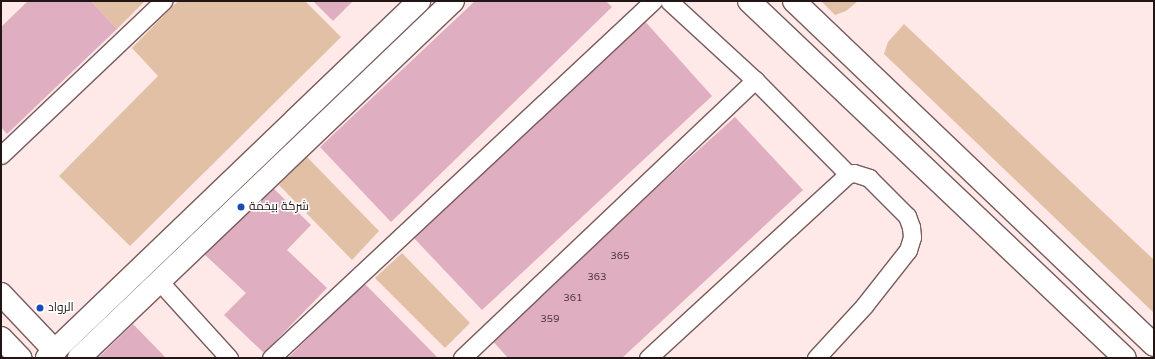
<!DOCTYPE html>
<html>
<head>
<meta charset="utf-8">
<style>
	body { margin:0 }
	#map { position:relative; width:1155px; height:359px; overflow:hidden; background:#ffe8e8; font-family:"Varela Round",Cairo,sans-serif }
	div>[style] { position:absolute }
	.green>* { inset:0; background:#e1c0a5 }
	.building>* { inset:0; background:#dfaec1 }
	.roads { filter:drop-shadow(1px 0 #7a5b5c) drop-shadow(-1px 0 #7a5b5c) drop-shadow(0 1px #7a5b5c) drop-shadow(0 -1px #7a5b5c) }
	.street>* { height:17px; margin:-8.5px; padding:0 8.5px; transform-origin:8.5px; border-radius:8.5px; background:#fff }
	.secondary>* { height:22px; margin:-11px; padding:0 11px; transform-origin:11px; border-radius:11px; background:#fff }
	.dots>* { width:11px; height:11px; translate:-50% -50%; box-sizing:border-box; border:2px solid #fff; border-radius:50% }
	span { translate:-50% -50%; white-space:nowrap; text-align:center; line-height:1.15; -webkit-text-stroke:3px #fff; paint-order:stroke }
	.number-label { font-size:10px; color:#513b40 }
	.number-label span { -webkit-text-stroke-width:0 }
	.poi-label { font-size:12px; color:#221515 }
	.left { translate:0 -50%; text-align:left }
	.frame { position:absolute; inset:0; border:2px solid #221515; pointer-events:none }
</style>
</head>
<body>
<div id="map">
	<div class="green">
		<i style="clip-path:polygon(91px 1px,145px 1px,117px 29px)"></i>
		<i style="clip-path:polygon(178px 1px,305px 1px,341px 37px,130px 246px,59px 176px,158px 76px,132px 48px)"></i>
		<i style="clip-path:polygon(821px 1px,858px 1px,846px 11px,835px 15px)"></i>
		<i style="clip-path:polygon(904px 24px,1154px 260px,1154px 313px,884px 54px,888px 42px)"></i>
		<i style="clip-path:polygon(306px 156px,379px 231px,352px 260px,279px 185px)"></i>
		<i style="clip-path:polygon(402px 253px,470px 323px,445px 348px,375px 278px)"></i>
	</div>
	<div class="building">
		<i style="clip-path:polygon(28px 1px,91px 1px,117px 29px,7px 134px,1px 127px,1px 27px)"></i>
		<i style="clip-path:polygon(313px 1px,353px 1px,333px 21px)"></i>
		<i style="clip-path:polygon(475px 1px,606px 1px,612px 7px,391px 222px,320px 147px)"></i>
		<i style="clip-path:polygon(642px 18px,712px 96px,482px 310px,412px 236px)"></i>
		<i style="clip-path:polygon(735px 117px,803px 190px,622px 358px,508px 358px,490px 338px)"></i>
		<i style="clip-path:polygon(269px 184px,311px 225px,287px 250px,327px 288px,264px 353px,224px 315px,246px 293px,203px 253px)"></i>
		<i style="clip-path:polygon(364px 283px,438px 358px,288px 358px,299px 347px)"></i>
		<i style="clip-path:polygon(133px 324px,166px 358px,98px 358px)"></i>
	</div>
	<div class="roads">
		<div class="street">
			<i style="left:669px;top:1px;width:117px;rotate:42.6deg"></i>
			<i style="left:755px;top:80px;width:132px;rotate:45.3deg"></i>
			<i style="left:1px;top:155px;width:224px;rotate:-43.5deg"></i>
			<i style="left:159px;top:281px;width:104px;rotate:47.7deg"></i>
			<i style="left:271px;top:358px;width:523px;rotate:-43.06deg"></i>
			<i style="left:462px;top:358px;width:404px;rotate:-43.5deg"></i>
			<i style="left:648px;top:358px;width:272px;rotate:-42.6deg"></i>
			<i style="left:848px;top:174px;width:6px;rotate:-9deg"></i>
			<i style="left:854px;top:173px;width:16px;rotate:18deg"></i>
			<i style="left:869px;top:178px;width:54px;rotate:45deg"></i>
			<i style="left:907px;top:216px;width:12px;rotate:70deg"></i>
			<i style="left:911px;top:227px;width:10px;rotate:84deg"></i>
			<i style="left:912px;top:237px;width:14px;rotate:107deg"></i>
			<i style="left:908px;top:250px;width:71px;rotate:128.2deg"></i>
			<i style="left:864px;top:306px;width:71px;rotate:132.7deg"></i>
		</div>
		<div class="secondary">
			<i style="left:749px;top:1px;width:518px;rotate:43.52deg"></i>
			<i style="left:794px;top:1px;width:498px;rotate:43.7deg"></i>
			<i style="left:1px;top:294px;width:79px;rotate:46.5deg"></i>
			<i style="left:1px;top:338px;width:28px;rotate:46deg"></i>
			<i style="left:47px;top:358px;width:516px;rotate:-43.82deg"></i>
			<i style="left:79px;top:358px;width:517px;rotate:-43.67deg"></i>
		</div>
	</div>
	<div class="dots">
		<i style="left:241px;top:207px;background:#184bb7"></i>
		<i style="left:40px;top:308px;background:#184bb7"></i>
	</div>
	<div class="number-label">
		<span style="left:620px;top:257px">365</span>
		<span style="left:597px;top:278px">363</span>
		<span style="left:573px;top:299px">361</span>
		<span style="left:550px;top:320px">359</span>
	</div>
	<div class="poi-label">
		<span class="left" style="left:249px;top:207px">شركة بيخمة</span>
		<span class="left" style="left:48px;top:308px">الرواد</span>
	</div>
	<div class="frame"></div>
</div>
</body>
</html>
